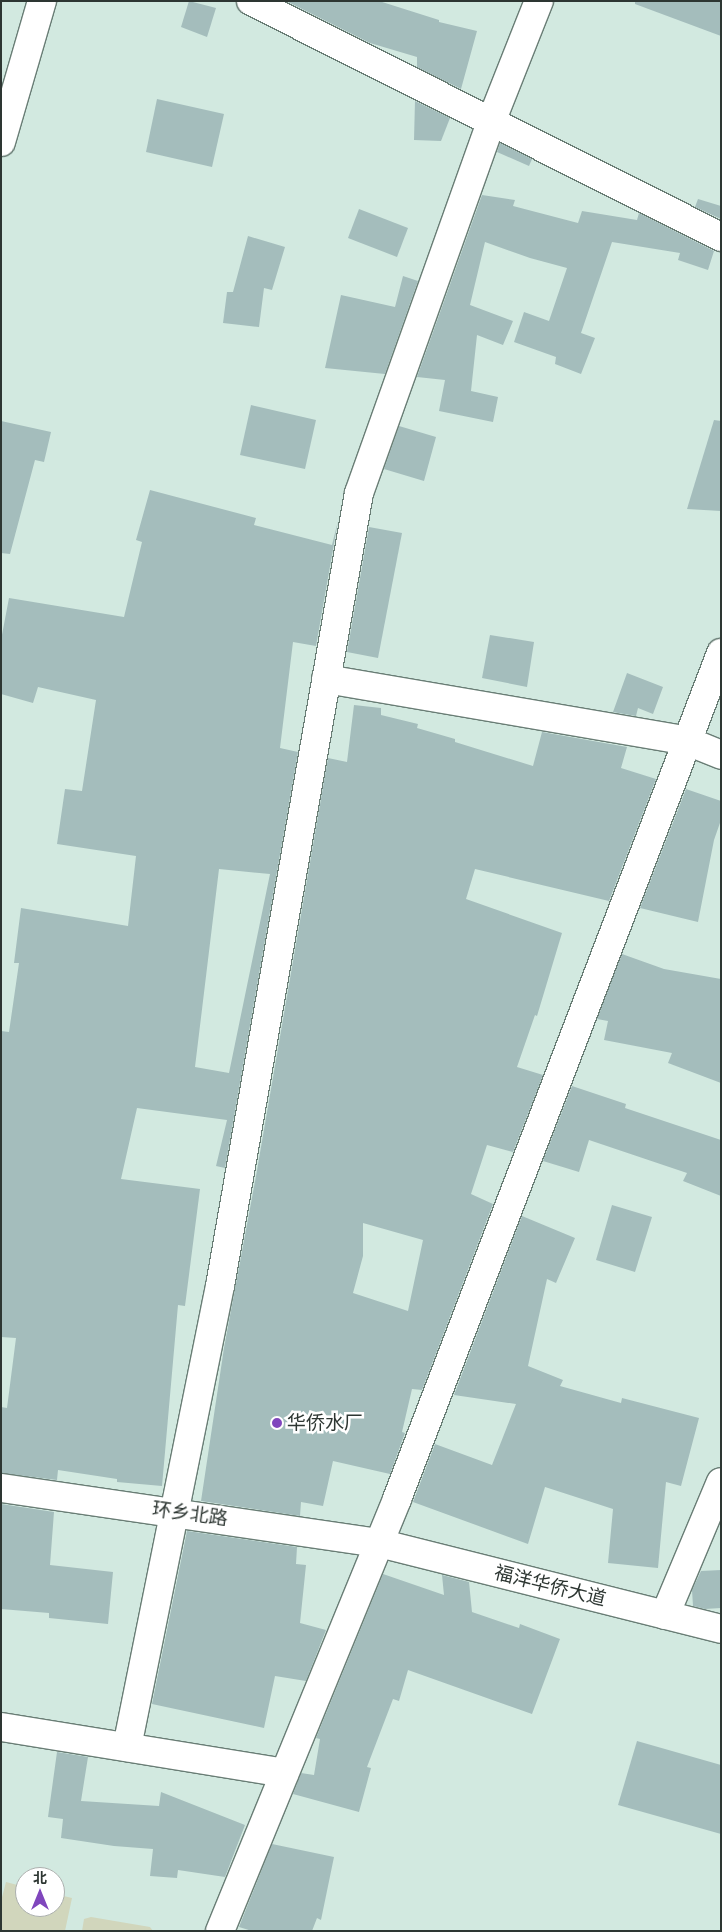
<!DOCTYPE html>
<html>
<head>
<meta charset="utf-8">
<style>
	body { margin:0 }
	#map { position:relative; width:722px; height:1932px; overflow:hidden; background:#d2e9e0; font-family:"PT Sans Narrow","Noto Sans SC",sans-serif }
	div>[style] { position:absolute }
	.green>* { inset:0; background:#d1d6bc }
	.building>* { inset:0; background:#a4bdbc }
	.roads { filter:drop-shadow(1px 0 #697d75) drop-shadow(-1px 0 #697d75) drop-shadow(0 1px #697d75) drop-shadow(0 -1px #697d75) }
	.minor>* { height:28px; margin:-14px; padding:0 14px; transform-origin:14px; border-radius:14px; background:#fff }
	.dots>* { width:14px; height:14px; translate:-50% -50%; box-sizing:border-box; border:2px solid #fff; border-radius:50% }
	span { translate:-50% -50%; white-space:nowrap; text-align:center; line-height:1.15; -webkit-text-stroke:5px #fff; paint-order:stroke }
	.poi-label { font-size:19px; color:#2d3632 }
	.left { translate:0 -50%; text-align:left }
	.street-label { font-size:19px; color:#2d3632 }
	.frame { position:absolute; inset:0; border:2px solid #2d3632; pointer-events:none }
	.north { position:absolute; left:15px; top:1867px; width:50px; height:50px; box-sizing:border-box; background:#fff; border:1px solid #abafad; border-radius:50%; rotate:0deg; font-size:14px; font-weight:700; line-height:20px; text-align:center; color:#2d3632 }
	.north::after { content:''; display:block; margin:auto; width:18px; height:22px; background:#8046bd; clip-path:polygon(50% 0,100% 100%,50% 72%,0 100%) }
</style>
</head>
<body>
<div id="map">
	<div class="green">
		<i style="clip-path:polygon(6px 1882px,25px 1887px,25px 1907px,55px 1907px,55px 1894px,72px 1898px,65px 1931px,1px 1931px,1px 1901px)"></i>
		<i style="clip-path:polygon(91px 1917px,150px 1927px,153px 1931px,82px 1931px,84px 1919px)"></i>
	</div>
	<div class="building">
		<i style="clip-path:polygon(189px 1px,216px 8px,207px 37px,181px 27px)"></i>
		<i style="clip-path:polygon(286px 1px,379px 1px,439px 20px,439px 22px,477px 31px,461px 89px,417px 67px,417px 57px,370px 43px)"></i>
		<i style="clip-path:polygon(635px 1px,721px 1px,721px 36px,635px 4px)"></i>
		<i style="clip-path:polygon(157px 99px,224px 114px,212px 167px,146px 152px)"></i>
		<i style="clip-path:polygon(415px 101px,450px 118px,441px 141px,414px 140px)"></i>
		<i style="clip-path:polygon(500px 143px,532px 159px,529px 166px,497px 152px)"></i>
		<i style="clip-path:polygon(482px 195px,515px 200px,513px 206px,578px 223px,582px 211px,637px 220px,639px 213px,714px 251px,708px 270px,678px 260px,680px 253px,612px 242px,581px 333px,595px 338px,581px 374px,555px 364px,556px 357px,514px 342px,524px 312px,549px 321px,567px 268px,530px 258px,485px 242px,470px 305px,513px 321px,503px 345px,477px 335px,471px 391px,498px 397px,493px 422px,439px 411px,445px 380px,417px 377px)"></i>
		<i style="clip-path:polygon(698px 199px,721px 206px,721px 219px,695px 207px)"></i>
		<i style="clip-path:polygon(359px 209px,408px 228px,397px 257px,348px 238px)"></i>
		<i style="clip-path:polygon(248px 236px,285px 247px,272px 290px,264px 288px,259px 327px,223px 323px,227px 292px,233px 292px)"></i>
		<i style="clip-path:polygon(403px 276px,418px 281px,385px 374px,325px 368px,341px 295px,395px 307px)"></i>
		<i style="clip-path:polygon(251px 405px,316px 420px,305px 469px,240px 455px)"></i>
		<i style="clip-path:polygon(714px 420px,721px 421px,721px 511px,687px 509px)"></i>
		<i style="clip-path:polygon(1px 421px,51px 432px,44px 462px,35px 460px,10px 554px,1px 553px)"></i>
		<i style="clip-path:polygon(399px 426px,436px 437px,424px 481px,384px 469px)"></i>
		<i style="clip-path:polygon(evenodd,150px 490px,256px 518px,254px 525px,332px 545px,338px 521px,316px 646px,293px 642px,280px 748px,298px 752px,225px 1168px,216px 1166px,227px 1120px,137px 1108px,121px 1179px,200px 1189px,185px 1306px,178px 1305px,162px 1486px,117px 1482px,117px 1479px,58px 1470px,57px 1480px,1px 1473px,1px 1407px,7px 1408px,16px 1338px,1px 1337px,1px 1031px,9px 1032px,19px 963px,14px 963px,21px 908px,128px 926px,136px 856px,57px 844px,65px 789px,82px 791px,96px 700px,38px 687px,33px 703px,1px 694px,1px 640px,9px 598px,124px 617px,142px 542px,136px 540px,150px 490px,219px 869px,270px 874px,229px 1073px,195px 1067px,219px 869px)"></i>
		<i style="clip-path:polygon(369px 527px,402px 533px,378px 658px,347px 652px)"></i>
		<i style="clip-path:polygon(490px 635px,534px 642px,527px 687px,482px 678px)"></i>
		<i style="clip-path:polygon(627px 673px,663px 687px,653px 714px,638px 708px,636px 716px,613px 712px)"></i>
		<i style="clip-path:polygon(evenodd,354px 705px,381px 708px,381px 715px,418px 724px,417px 728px,455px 739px,455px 742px,533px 766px,542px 732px,627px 747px,621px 768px,656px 779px,609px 901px,475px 869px,466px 899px,562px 933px,537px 1016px,535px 1015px,517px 1067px,543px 1075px,513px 1152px,487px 1145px,471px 1194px,493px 1204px,422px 1390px,412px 1389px,402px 1432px,405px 1433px,390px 1474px,333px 1461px,323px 1506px,301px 1502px,300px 1516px,201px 1501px,224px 1348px,256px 1176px,328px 758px,347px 762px,354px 705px,363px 1223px,423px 1240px,408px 1311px,353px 1293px,363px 1256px,363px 1223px)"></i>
		<i style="clip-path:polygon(686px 789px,721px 801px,721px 820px,714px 840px,698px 922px,640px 908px)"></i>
		<i style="clip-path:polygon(622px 954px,664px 969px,721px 979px,721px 1083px,668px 1063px,672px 1053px,604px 1040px,608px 1021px,597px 1019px)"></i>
		<i style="clip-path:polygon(572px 1086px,626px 1104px,625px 1108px,721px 1140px,721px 1196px,683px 1181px,687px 1173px,589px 1140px,579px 1172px,543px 1161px)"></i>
		<i style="clip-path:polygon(612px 1205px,652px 1217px,635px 1272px,596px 1260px)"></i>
		<i style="clip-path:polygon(522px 1216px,575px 1238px,556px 1283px,547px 1279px,528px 1366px,563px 1380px,560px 1386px,621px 1403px,622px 1398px,699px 1418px,681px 1486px,666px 1482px,658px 1568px,608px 1563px,613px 1509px,545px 1487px,528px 1544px,413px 1502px,435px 1444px,492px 1465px,516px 1404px,454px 1395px)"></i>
		<i style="clip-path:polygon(1px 1504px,54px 1512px,50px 1565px,113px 1572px,108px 1624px,49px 1618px,49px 1613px,1px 1609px)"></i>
		<i style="clip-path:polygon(187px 1531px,297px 1547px,296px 1564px,306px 1565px,300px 1623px,326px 1630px,306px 1681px,275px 1676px,264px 1728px,152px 1704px)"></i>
		<i style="clip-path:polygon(721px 1570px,721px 1608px,705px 1609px,693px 1606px,692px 1590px,701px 1571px)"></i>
		<i style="clip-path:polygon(383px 1574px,444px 1595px,442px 1575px,469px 1582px,472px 1612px,519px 1628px,520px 1624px,560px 1639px,532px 1714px,408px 1670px,399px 1701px,393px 1699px,367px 1767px,371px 1768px,359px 1812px,293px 1794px,301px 1773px,314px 1775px,320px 1739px,316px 1738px)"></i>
		<i style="clip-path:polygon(637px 1741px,721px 1765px,721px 1834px,618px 1805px)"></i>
		<i style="clip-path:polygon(57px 1752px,88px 1757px,81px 1801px,159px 1806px,161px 1792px,245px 1825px,225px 1877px,178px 1870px,177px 1878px,150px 1876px,153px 1849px,114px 1846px,61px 1838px,63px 1819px,48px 1817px)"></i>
		<i style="clip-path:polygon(272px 1844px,334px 1857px,321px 1920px,317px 1918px,312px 1931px,252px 1931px,239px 1927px)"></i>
	</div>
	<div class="roads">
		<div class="minor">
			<i style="left:251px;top:1px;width:526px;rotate:26.66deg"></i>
			<i style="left:1px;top:142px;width:147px;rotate:-73.8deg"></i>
			<i style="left:326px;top:679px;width:366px;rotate:9.7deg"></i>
			<i style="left:687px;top:741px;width:37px;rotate:22deg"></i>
			<i style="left:1px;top:1488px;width:382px;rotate:8.3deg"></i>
			<i style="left:379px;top:1543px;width:353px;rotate:14.1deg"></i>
			<i style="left:665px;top:1615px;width:144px;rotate:-67.2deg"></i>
			<i style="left:1px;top:1727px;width:287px;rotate:9.2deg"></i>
			<i style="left:127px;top:1747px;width:470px;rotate:-78.6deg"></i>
			<i style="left:220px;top:1286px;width:805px;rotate:-80.06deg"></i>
			<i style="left:359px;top:493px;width:394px;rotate:-70.4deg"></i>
			<i style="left:491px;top:122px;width:130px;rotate:-68.4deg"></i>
			<i style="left:220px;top:1931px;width:467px;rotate:-67.7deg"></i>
			<i style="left:397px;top:1499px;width:906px;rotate:-69.04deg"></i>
		</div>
	</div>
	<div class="dots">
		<i style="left:277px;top:1423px;background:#8046bd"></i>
	</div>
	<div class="poi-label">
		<span class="left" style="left:287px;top:1423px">华侨水厂</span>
	</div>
	<div class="street-label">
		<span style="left:190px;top:1514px;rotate:8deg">环乡北路</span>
		<span style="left:550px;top:1586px;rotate:14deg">福洋华侨大道</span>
	</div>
	<div class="frame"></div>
	<div class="north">北</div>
</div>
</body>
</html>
